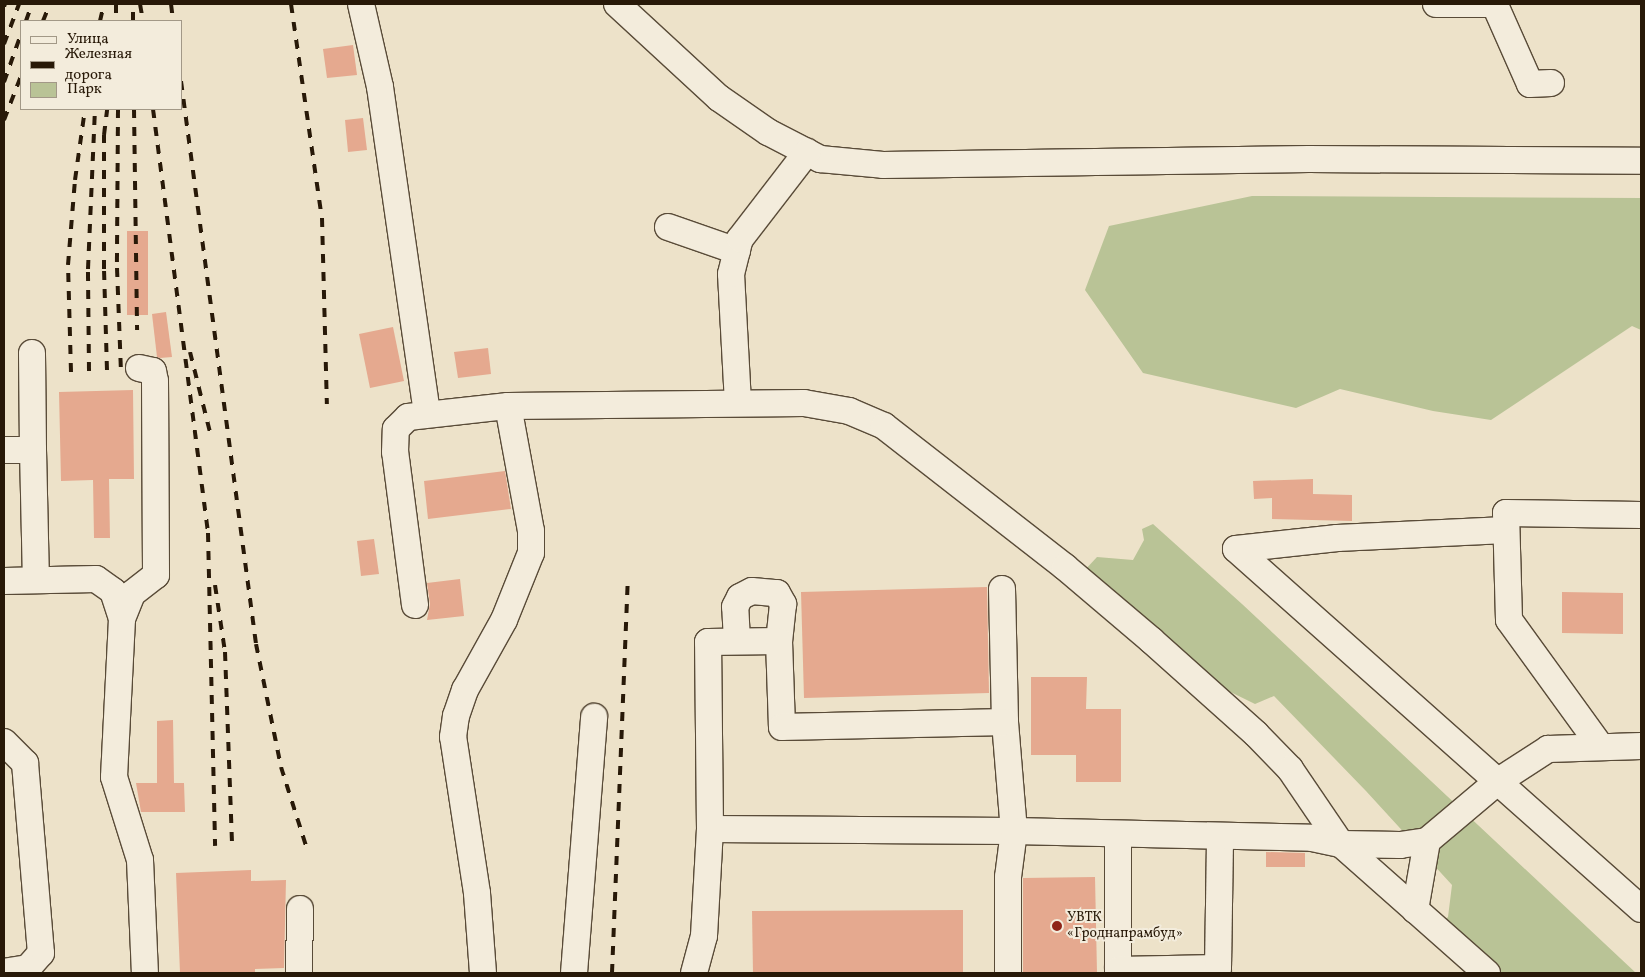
<!DOCTYPE html>
<html>
<head>
<meta charset="utf-8">
<style>
	body { margin:0 }
	#map { position:relative; width:1645px; height:977px; overflow:hidden; background:#ede2c9; font-family:Vollkorn,serif }
	div>[style] { position:absolute }
	.green>* { inset:0; background:#b9c396 }
	.building>* { inset:0; background:#e5a98f }
	.roads { filter:drop-shadow(1px 0 #594b38) drop-shadow(-1px 0 #594b38) drop-shadow(0 1px #594b38) drop-shadow(0 -1px #594b38) }
	.minor>* { height:26px; margin:-13px; padding:0 13px; transform-origin:13px; border-radius:13px; background:#f3ecdc }
	.rail>* { height:4px; margin-top:-2px; transform-origin:0; background:repeating-linear-gradient(90deg,#281908 0 9px,transparent 0 18px) }
	.dots>* { width:14px; height:14px; translate:-50% -50%; box-sizing:border-box; border:2px solid #f3ecdc; border-radius:50% }
	span { translate:-50% -50%; white-space:nowrap; text-align:center; line-height:1.15; -webkit-text-stroke:4px #f3ecdc; paint-order:stroke }
	.poi-label { font-size:14px; color:#281908 }
	.left { translate:0 -50%; text-align:left }
	.frame { position:absolute; inset:0; border:5px solid #281908; pointer-events:none }
	.legend { position:absolute; left:20px; top:20px; width:162px; height:90px; box-sizing:border-box; background:#f3ecdc; border:1px solid #a29887; margin:0; padding:6px 9px; list-style:none; font-size:15px; color:#281908 }
	.legend li { display:flex; align-items:center; gap:10px; height:25px }
	.legend b { width:25px; border:1px solid #a29887 }
</style>
</head>
<body>
<div id="map">
	<div class="green">
		<i style="clip-path:polygon(1252px 196px,1641px 198px,1641px 330px,1632px 326px,1491px 420px,1433px 411px,1340px 389px,1296px 408px,1143px 373px,1085px 290px,1109px 226px)"></i>
		<i style="clip-path:polygon(1153px 524px,1242px 604px,1636px 973px,1469px 973px,1427px 937px,1448px 917px,1452px 885px,1366px 791px,1274px 696px,1255px 704px,1202px 678px,1084px 571px,1097px 557px,1133px 560px,1144px 540px,1142px 529px)"></i>
	</div>
	<div class="building">
		<i style="clip-path:polygon(353px 45px,357px 75px,327px 78px,323px 49px)"></i>
		<i style="clip-path:polygon(363px 118px,367px 150px,348px 152px,345px 120px)"></i>
		<i style="clip-path:polygon(127px 231px,148px 231px,148px 315px,127px 315px)"></i>
		<i style="clip-path:polygon(166px 312px,172px 357px,160px 358px,157px 357px,152px 314px)"></i>
		<i style="clip-path:polygon(393px 327px,404px 381px,370px 388px,359px 334px)"></i>
		<i style="clip-path:polygon(488px 348px,491px 374px,458px 378px,454px 352px)"></i>
		<i style="clip-path:polygon(133px 390px,134px 479px,109px 479px,110px 538px,94px 538px,93px 480px,61px 481px,59px 392px)"></i>
		<i style="clip-path:polygon(505px 471px,511px 509px,428px 519px,424px 481px)"></i>
		<i style="clip-path:polygon(1313px 479px,1313px 494px,1352px 495px,1352px 521px,1272px 519px,1272px 498px,1254px 499px,1253px 481px)"></i>
		<i style="clip-path:polygon(374px 539px,379px 574px,361px 576px,357px 541px)"></i>
		<i style="clip-path:polygon(460px 579px,464px 616px,427px 620px,430px 604px,427px 583px)"></i>
		<i style="clip-path:polygon(987px 587px,989px 693px,804px 698px,801px 592px)"></i>
		<i style="clip-path:polygon(1562px 592px,1623px 593px,1623px 634px,1562px 633px)"></i>
		<i style="clip-path:polygon(1031px 677px,1087px 677px,1086px 709px,1121px 709px,1121px 782px,1076px 782px,1076px 755px,1031px 755px)"></i>
		<i style="clip-path:polygon(173px 720px,174px 783px,184px 783px,185px 812px,141px 812px,136px 783px,157px 783px,157px 721px)"></i>
		<i style="clip-path:polygon(1266px 852px,1305px 853px,1305px 867px,1266px 867px)"></i>
		<i style="clip-path:polygon(251px 870px,251px 881px,286px 880px,284px 968px,255px 969px,255px 973px,180px 973px,176px 873px)"></i>
		<i style="clip-path:polygon(1095px 877px,1097px 973px,1023px 973px,1023px 878px)"></i>
		<i style="clip-path:polygon(963px 910px,963px 973px,753px 973px,752px 911px)"></i>
	</div>
	<div class="roads">
		<div class="minor">
			<i style="left:361px;top:4px;width:85px;rotate:77.1deg"></i>
			<i style="left:380px;top:87px;width:329px;rotate:81.8deg"></i>
			<i style="left:617px;top:4px;width:139px;rotate:42.7deg"></i>
			<i style="left:719px;top:98px;width:60px;rotate:34.8deg"></i>
			<i style="left:768px;top:132px;width:59px;rotate:27.4deg"></i>
			<i style="left:820px;top:159px;width:63px;rotate:5.4deg"></i>
			<i style="left:883px;top:165px;width:426px;rotate:-0.8deg"></i>
			<i style="left:1309px;top:159px;width:332px;rotate:0.3deg"></i>
			<i style="left:1436px;top:4px;width:59px"></i>
			<i style="left:1495px;top:5px;width:86px;rotate:66.1deg"></i>
			<i style="left:1530px;top:84px;width:21px;rotate:-3deg"></i>
			<i style="left:668px;top:227px;width:73px;rotate:19.2deg"></i>
			<i style="left:139px;top:368px;width:14px;rotate:12deg"></i>
			<i style="left:153px;top:371px;width:10px;rotate:79deg"></i>
			<i style="left:155px;top:381px;width:194px;rotate:89.7deg"></i>
			<i style="left:156px;top:575px;width:31px;rotate:142deg"></i>
			<i style="left:132px;top:594px;width:27px;rotate:112deg"></i>
			<i style="left:122px;top:619px;width:158px;rotate:92.9deg"></i>
			<i style="left:114px;top:777px;width:87px;rotate:72.6deg"></i>
			<i style="left:140px;top:860px;width:113px;rotate:87.5deg"></i>
			<i style="left:738px;top:403px;width:129px;rotate:-93.1deg"></i>
			<i style="left:731px;top:274px;width:36px;rotate:-76deg"></i>
			<i style="left:740px;top:239px;width:110px;rotate:-52.4deg"></i>
			<i style="left:4px;top:450px;width:29px"></i>
			<i style="left:33px;top:450px;width:97px;rotate:-90.6deg"></i>
			<i style="left:33px;top:450px;width:130px;rotate:88.7deg"></i>
			<i style="left:1236px;top:549px;width:542px;rotate:41.63deg"></i>
			<i style="left:1236px;top:549px;width:102px;rotate:-6.2deg"></i>
			<i style="left:1337px;top:538px;width:169px;rotate:-2.7deg"></i>
			<i style="left:4px;top:581px;width:92px;rotate:-1.2deg"></i>
			<i style="left:96px;top:579px;width:21px;rotate:35deg"></i>
			<i style="left:113px;top:591px;width:29px;rotate:72deg"></i>
			<i style="left:1002px;top:589px;width:133px;rotate:88.7deg"></i>
			<i style="left:1005px;top:722px;width:109px;rotate:85.3deg"></i>
			<i style="left:1014px;top:831px;width:46px;rotate:97.4deg"></i>
			<i style="left:1008px;top:877px;width:96px;rotate:90deg"></i>
			<i style="left:415px;top:605px;width:154px;rotate:-97.4deg"></i>
			<i style="left:395px;top:452px;width:23px;rotate:-88deg"></i>
			<i style="left:396px;top:429px;width:17px;rotate:-45deg"></i>
			<i style="left:408px;top:417px;width:101px;rotate:-6.3deg"></i>
			<i style="left:508px;top:406px;width:296px;rotate:-0.6deg"></i>
			<i style="left:804px;top:403px;width:46px;rotate:10.1deg"></i>
			<i style="left:849px;top:411px;width:38px;rotate:23deg"></i>
			<i style="left:884px;top:426px;width:229px;rotate:37.9deg"></i>
			<i style="left:1065px;top:567px;width:113px;rotate:40.3deg"></i>
			<i style="left:1151px;top:640px;width:141px;rotate:41.8deg"></i>
			<i style="left:1256px;top:734px;width:49px;rotate:45.8deg"></i>
			<i style="left:1290px;top:769px;width:91px;rotate:55.8deg"></i>
			<i style="left:1341px;top:844px;width:195px;rotate:41.5deg"></i>
			<i style="left:737px;top:641px;width:34px;rotate:-93deg"></i>
			<i style="left:735px;top:607px;width:11px;rotate:-63deg"></i>
			<i style="left:740px;top:597px;width:13px;rotate:-27deg"></i>
			<i style="left:752px;top:591px;width:25px;rotate:5deg"></i>
			<i style="left:777px;top:593px;width:13px;rotate:61deg"></i>
			<i style="left:783px;top:604px;width:37px;rotate:96deg"></i>
			<i style="left:4px;top:742px;width:30px;rotate:45deg"></i>
			<i style="left:25px;top:763px;width:191px;rotate:85.2deg"></i>
			<i style="left:41px;top:953px;width:20px;rotate:131deg"></i>
			<i style="left:28px;top:968px;width:24px;rotate:171deg"></i>
			<i style="left:1601px;top:747px;width:157px;rotate:-125.9deg"></i>
			<i style="left:1509px;top:620px;width:107px;rotate:-91.6deg"></i>
			<i style="left:1506px;top:513px;width:135px;rotate:0.8deg"></i>
			<i style="left:710px;top:829px;width:187px;rotate:-90.6deg"></i>
			<i style="left:708px;top:642px;width:71px;rotate:-0.8deg"></i>
			<i style="left:779px;top:641px;width:86px;rotate:88deg"></i>
			<i style="left:782px;top:727px;width:223px;rotate:-1.3deg"></i>
			<i style="left:1118px;top:834px;width:139px;rotate:90deg"></i>
			<i style="left:1415px;top:910px;width:70px;rotate:-80.1deg"></i>
			<i style="left:1118px;top:970px;width:100px;rotate:-1.1deg"></i>
			<i style="left:1218px;top:968px;width:130px;rotate:-89.1deg"></i>
			<i style="left:299px;top:973px;width:64px;rotate:-89.1deg"></i>
			<i style="left:483px;top:973px;width:80px;rotate:-94.3deg"></i>
			<i style="left:477px;top:893px;width:158px;rotate:-98.7deg"></i>
			<i style="left:453px;top:737px;width:21px;rotate:-82deg"></i>
			<i style="left:456px;top:716px;width:28px;rotate:-71deg"></i>
			<i style="left:465px;top:690px;width:80px;rotate:-60.9deg"></i>
			<i style="left:504px;top:620px;width:72px;rotate:-68.1deg"></i>
			<i style="left:531px;top:553px;width:22px;rotate:-90deg"></i>
			<i style="left:531px;top:531px;width:127px;rotate:-100.4deg"></i>
			<i style="left:574px;top:973px;width:257px;rotate:-85.5deg"></i>
			<i style="left:694px;top:973px;width:38px;rotate:-75deg"></i>
			<i style="left:704px;top:936px;width:107px;rotate:-86.8deg"></i>
			<i style="left:710px;top:829px;width:304px;rotate:0.4deg"></i>
			<i style="left:1014px;top:831px;width:298px;rotate:1.3deg"></i>
			<i style="left:1312px;top:838px;width:30px;rotate:12deg"></i>
			<i style="left:1341px;top:844px;width:59px;rotate:1deg"></i>
			<i style="left:1400px;top:845px;width:27px;rotate:-8deg"></i>
			<i style="left:1427px;top:841px;width:92px;rotate:-40.1deg"></i>
			<i style="left:1497px;top:782px;width:61px;rotate:-32.9deg"></i>
			<i style="left:1548px;top:749px;width:93px;rotate:-1.8deg"></i>
		</div>
	</div>
	<div class="rail">
		<i style="left:116px;top:4px;width:17px;rotate:90deg"></i>
		<i style="left:140px;top:4px;width:17px;rotate:80deg"></i>
		<i style="left:171px;top:4px;width:17px;rotate:83deg"></i>
		<i style="left:291px;top:4px;width:216px;rotate:81.8deg"></i>
		<i style="left:322px;top:218px;width:186px;rotate:88.5deg"></i>
		<i style="left:4px;top:7px;width:3px;rotate:-72deg"></i>
		<i style="left:26px;top:21px;width:18px;rotate:-71deg"></i>
		<i style="left:43px;top:21px;width:18px;rotate:-68deg"></i>
		<i style="left:100px;top:21px;width:17px;rotate:-77deg"></i>
		<i style="left:133px;top:21px;width:17px;rotate:-90deg"></i>
		<i style="left:4px;top:44px;width:43px;rotate:-69.4deg"></i>
		<i style="left:181px;top:81px;width:568px;rotate:82.41deg"></i>
		<i style="left:256px;top:644px;width:126px;rotate:78.5deg"></i>
		<i style="left:281px;top:767px;width:83px;rotate:72.4deg"></i>
		<i style="left:4px;top:82px;width:51px;rotate:-70.5deg"></i>
		<i style="left:118px;top:109px;width:159px;rotate:90.4deg"></i>
		<i style="left:117px;top:268px;width:102px;rotate:87.8deg"></i>
		<i style="left:134px;top:109px;width:221px;rotate:89.2deg"></i>
		<i style="left:153px;top:109px;width:428px;rotate:82.6deg"></i>
		<i style="left:208px;top:533px;width:313px;rotate:88.7deg"></i>
		<i style="left:4px;top:120px;width:47px;rotate:-68.9deg"></i>
		<i style="left:190px;top:352px;width:87px;rotate:76deg"></i>
		<i style="left:107px;top:370px;width:101px;rotate:-91.7deg"></i>
		<i style="left:104px;top:269px;width:134px;rotate:-90deg"></i>
		<i style="left:104px;top:135px;width:26px;rotate:-83deg"></i>
		<i style="left:89px;top:371px;width:102px;rotate:-90.6deg"></i>
		<i style="left:88px;top:269px;width:160px;rotate:-87.5deg"></i>
		<i style="left:71px;top:372px;width:107px;rotate:-91.6deg"></i>
		<i style="left:68px;top:265px;width:85px;rotate:-85.3deg"></i>
		<i style="left:75px;top:180px;width:72px;rotate:-82deg"></i>
		<i style="left:215px;top:585px;width:68px;rotate:81.5deg"></i>
		<i style="left:225px;top:652px;width:191px;rotate:87.9deg"></i>
		<i style="left:612px;top:973px;width:395px;rotate:-87.7deg"></i>
	</div>
	<div class="dots">
		<i style="left:1057px;top:926px;background:#8f2418"></i>
	</div>
	<div class="poi-label">
		<span class="left" style="left:1067px;top:926px">УВТК<br>«Гроднапрамбуд»</span>
	</div>
	<div class="frame"></div>
	<ul class="legend">
	<li><b style="height:6px;background:#f3ecdc"></b>Улица</li>
	<li><b style="height:6px;background:#281908"></b>Железная дорога</li>
	<li><b style="height:14px;background:#b9c396"></b>Парк</li>
	</ul>
</div>
</body>
</html>
